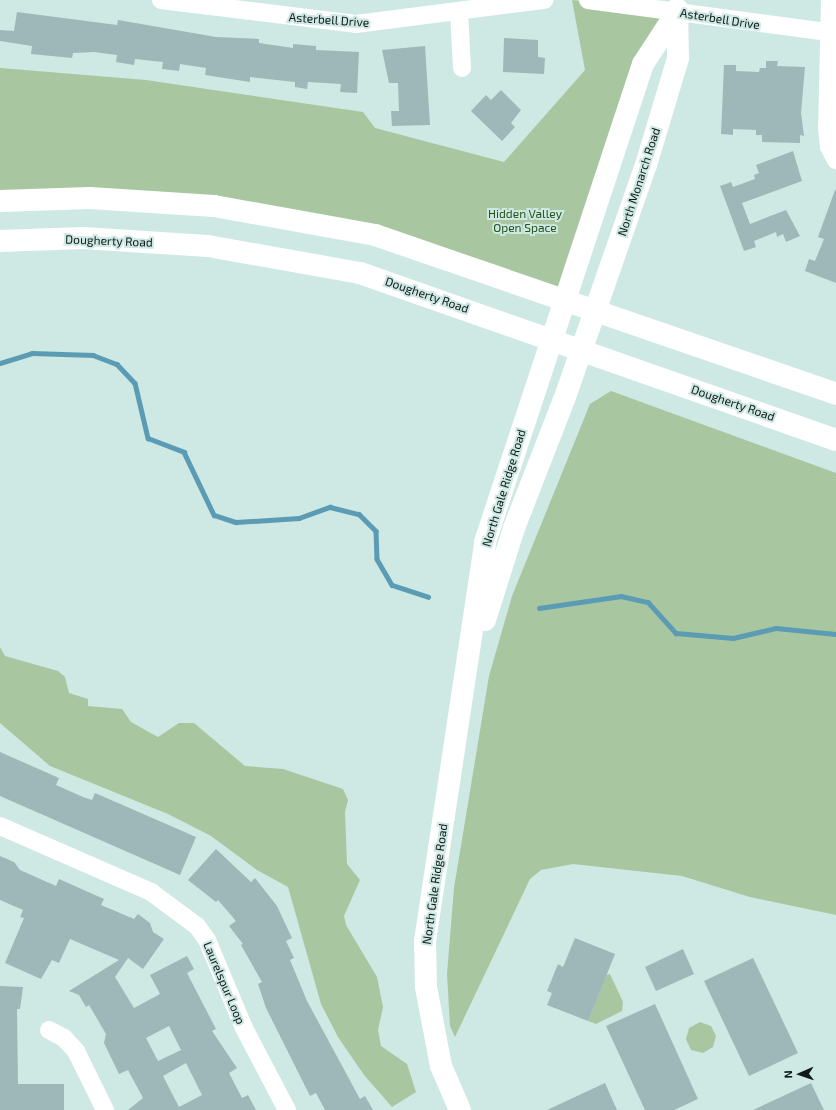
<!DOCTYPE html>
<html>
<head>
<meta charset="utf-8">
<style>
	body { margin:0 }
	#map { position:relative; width:836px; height:1110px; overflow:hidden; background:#cee8e3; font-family:"Exo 2",sans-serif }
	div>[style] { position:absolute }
	.green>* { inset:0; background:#a8c7a0 }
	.stream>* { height:4.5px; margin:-2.25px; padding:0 2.25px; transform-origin:2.25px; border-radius:2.25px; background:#5b9cb4 }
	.building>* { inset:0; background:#9eb8ba }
	.minor>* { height:18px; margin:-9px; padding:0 9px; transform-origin:9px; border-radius:9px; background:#fff }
	.tertiary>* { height:22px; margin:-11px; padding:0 11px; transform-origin:11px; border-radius:11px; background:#fff }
	.secondary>* { height:22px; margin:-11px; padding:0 11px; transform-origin:11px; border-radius:11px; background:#fff }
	span { translate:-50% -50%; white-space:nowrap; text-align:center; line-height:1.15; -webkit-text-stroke:4px #cee8e3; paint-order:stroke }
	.street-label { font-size:12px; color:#101a18 }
	.park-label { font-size:12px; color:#245416 }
	.north { position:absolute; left:780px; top:1054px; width:40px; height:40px; -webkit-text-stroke:3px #cee8e3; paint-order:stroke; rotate:268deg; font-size:11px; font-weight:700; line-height:16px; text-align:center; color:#101a18 }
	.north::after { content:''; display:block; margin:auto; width:14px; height:18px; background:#101a18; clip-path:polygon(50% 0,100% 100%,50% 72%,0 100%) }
</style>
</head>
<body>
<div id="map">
	<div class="green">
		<i style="clip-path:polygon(572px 0,677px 12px,643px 64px,566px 302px,375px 235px,214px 206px,0 201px,0 68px,146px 80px,363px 112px,375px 128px,504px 162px,585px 70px)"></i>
		<i style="clip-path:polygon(611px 391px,836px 473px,836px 915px,750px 897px,682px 876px,573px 864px,541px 870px,530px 879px,455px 1037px,450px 1026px,447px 974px,454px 888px,489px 676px,512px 596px,590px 404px)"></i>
		<i style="clip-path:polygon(0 647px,5px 656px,58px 671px,65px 677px,69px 693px,88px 699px,88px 706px,122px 709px,131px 722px,158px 737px,179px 723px,194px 723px,245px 766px,283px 769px,343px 789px,348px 800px,345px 812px,347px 864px,360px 880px,344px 916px,346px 925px,377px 977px,383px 1007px,378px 1030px,381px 1046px,407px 1064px,416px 1092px,392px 1107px,364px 1075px,338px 1037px,321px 1004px,288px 887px,257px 870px,211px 836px,168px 814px,50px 766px,0 723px)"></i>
		<i style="clip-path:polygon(610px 974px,623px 1002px,622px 1011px,596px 1024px,588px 1021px,606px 975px)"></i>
		<i style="clip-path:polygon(700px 1022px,711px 1026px,716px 1036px,713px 1047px,703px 1053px,691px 1050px,686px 1039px,689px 1028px)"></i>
	</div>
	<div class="stream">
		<i style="left:0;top:363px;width:34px;rotate:-17deg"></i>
		<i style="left:32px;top:353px;width:61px;rotate:1.9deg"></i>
		<i style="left:93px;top:355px;width:26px;rotate:21deg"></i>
		<i style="left:117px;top:364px;width:26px;rotate:47deg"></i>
		<i style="left:135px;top:383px;width:57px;rotate:76.7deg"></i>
		<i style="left:148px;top:438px;width:39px;rotate:21deg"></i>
		<i style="left:184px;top:452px;width:70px;rotate:64.5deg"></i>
		<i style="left:214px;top:515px;width:23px;rotate:18deg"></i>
		<i style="left:236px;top:522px;width:63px;rotate:-3.6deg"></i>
		<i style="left:299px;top:518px;width:33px;rotate:-20deg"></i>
		<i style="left:330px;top:507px;width:30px;rotate:14deg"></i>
		<i style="left:359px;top:514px;width:24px;rotate:45deg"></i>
		<i style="left:376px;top:531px;width:28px;rotate:88deg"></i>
		<i style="left:377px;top:559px;width:30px;rotate:60deg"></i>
		<i style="left:392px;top:585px;width:38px;rotate:18deg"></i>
		<i style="left:539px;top:608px;width:83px;rotate:-8.3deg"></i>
		<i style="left:621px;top:596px;width:28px;rotate:13deg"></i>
		<i style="left:648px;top:602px;width:42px;rotate:47.9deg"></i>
		<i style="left:676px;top:633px;width:57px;rotate:5deg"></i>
		<i style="left:733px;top:638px;width:44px;rotate:-13.1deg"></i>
		<i style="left:776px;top:628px;width:60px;rotate:5.7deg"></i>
	</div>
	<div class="building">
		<i style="clip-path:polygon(17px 12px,117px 25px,118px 20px,216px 37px,259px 39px,259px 43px,293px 48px,293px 44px,316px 46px,316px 50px,359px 52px,357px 93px,340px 92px,341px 84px,308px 82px,307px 89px,295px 87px,295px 82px,250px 77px,250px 82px,205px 75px,206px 68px,180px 64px,179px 71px,162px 69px,163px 62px,135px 59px,134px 65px,116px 62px,117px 55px,94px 52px,73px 53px,72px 58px,31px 54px,32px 46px,0 41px,0 30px,14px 31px)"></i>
		<i style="clip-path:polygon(504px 38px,538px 40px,538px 57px,545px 58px,544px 74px,503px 72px)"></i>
		<i style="clip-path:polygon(425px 46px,430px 125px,392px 126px,391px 111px,399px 111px,398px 83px,389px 83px,382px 50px)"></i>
		<i style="clip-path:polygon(766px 61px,778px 61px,777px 66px,805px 67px,801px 113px,804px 136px,800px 135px,800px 143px,762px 142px,762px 135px,756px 135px,756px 130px,733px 129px,733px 135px,721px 134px,724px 65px,736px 65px,736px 71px,759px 72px,760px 68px,766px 68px)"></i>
		<i style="clip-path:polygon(501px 90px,521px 110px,511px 123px,515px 127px,502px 141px,471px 111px,486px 95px,491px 100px)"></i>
		<i style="clip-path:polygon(793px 151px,802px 181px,742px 203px,750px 224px,786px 210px,800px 236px,786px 242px,783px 234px,777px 237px,776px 232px,754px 241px,756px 247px,744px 251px,720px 186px,731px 182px,733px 187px,755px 179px,754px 175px,759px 173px,756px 165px)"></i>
		<i style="clip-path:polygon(835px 190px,836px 190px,836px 283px,805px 271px,809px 259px,815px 261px,824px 239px,818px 237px)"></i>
		<i style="clip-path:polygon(0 752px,59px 778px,56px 785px,83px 797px,92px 800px,95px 793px,196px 837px,180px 875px,0 796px)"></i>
		<i style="clip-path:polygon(216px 849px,251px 882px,255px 878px,277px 906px,292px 938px,286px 941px,294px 958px,290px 960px,307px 1001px,360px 1099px,365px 1096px,373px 1110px,325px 1110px,316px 1093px,310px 1096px,266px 1008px,258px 984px,262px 982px,241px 945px,243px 944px,229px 926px,236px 921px,218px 900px,216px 902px,188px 880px)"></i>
		<i style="clip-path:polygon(evenodd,0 856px,14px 862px,20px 870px,56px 886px,59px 879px,104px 899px,101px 905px,134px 919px,138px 914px,150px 923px,153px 932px,164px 939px,143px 969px,128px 958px,115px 977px,134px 1008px,160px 994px,150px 975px,187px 956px,194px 969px,187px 973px,216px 1029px,212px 1031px,237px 1068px,229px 1073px,242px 1098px,248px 1095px,256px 1110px,128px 1110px,143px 1098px,128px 1070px,119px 1074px,104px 1043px,106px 1034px,89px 1005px,86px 1007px,79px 995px,69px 991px,119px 960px,70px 939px,59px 963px,52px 960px,41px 979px,5px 963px,24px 918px,20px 917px,23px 910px,0 900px,0 856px,169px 1026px,181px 1050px,158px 1061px,146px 1038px,169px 1026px,0 856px,186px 1063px,202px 1095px,179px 1107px,163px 1076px,186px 1063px)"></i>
		<i style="clip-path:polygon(575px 938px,615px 954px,588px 1021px,547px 1005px,552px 993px,547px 991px,558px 964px,563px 967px)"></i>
		<i style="clip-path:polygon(683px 949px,694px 974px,656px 991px,645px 967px)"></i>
		<i style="clip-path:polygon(753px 958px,798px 1053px,749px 1076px,704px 981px)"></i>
		<i style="clip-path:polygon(0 986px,23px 987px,20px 1009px,17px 1009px,18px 1084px,64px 1084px,64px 1110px,0 1110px)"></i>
		<i style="clip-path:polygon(655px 1004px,698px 1099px,674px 1110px,645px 1110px,606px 1026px)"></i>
		<i style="clip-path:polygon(605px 1083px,617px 1110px,547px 1110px)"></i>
		<i style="clip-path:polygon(811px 1083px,824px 1110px,753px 1110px)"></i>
	</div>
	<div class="minor">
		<i style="left:161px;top:0;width:196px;rotate:7deg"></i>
		<i style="left:356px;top:24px;width:190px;rotate:-7.3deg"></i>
		<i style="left:588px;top:0;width:243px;rotate:7.6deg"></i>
		<i style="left:830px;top:0;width:128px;rotate:91.3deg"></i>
		<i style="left:827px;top:128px;width:19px;rotate:84deg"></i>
		<i style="left:829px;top:147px;width:15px;rotate:62deg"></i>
		<i style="left:459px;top:12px;width:56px;rotate:86.9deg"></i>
		<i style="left:0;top:826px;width:165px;rotate:23.6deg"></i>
		<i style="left:151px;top:892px;width:57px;rotate:36.5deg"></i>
		<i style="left:197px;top:926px;width:17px;rotate:54deg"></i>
		<i style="left:207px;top:940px;width:95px;rotate:67.2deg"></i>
		<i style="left:244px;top:1028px;width:93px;rotate:62.3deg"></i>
		<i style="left:49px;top:1030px;width:17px;rotate:28deg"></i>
		<i style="left:64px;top:1038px;width:18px;rotate:47deg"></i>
		<i style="left:76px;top:1051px;width:66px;rotate:63.8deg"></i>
	</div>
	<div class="tertiary">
		<i style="left:485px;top:620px;width:96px;rotate:-72.5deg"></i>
		<i style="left:514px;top:528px;width:137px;rotate:-68.7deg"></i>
		<i style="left:564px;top:400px;width:249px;rotate:-70.8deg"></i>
		<i style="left:646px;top:165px;width:112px;rotate:-73.3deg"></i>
		<i style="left:678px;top:58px;width:49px;rotate:-91.2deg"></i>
		<i style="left:460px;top:1110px;width:48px;rotate:-113.4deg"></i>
		<i style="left:441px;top:1066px;width:80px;rotate:-100.8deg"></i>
		<i style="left:426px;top:987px;width:46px;rotate:-91.2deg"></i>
		<i style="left:425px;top:941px;width:403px;rotate:-81.4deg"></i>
		<i style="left:485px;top:542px;width:503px;rotate:-71.71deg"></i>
		<i style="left:643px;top:64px;width:62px;rotate:-56.8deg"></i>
	</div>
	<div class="secondary">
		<i style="left:0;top:201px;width:90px;rotate:-1.9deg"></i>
		<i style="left:90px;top:198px;width:124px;rotate:3.7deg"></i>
		<i style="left:214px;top:206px;width:164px;rotate:10.2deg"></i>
		<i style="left:375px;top:235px;width:488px;rotate:19deg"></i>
		<i style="left:0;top:241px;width:83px;rotate:-2.1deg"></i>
		<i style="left:83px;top:238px;width:125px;rotate:3.7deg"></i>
		<i style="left:208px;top:246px;width:154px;rotate:10.1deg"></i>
		<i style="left:360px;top:273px;width:504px;rotate:19.33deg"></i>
	</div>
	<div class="street-label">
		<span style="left:720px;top:19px;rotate:9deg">Asterbell Drive</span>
		<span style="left:329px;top:20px;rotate:4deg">Asterbell Drive</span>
		<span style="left:639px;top:182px;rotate:-72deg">North Monarch Road</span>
		<span style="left:109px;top:241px;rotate:2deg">Dougherty Road</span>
		<span style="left:427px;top:295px;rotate:19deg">Dougherty Road</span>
		<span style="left:733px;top:403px;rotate:19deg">Dougherty Road</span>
		<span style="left:504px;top:488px;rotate:-73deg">North Gale Ridge Road</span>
		<span style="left:435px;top:884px;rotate:-82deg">North Gale Ridge Road</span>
		<span style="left:224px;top:983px;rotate:67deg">Laurelspur Loop</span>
	</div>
	<div class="park-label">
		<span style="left:525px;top:221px">Hidden Valley<br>Open Space</span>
	</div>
	<div class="north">N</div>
</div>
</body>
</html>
